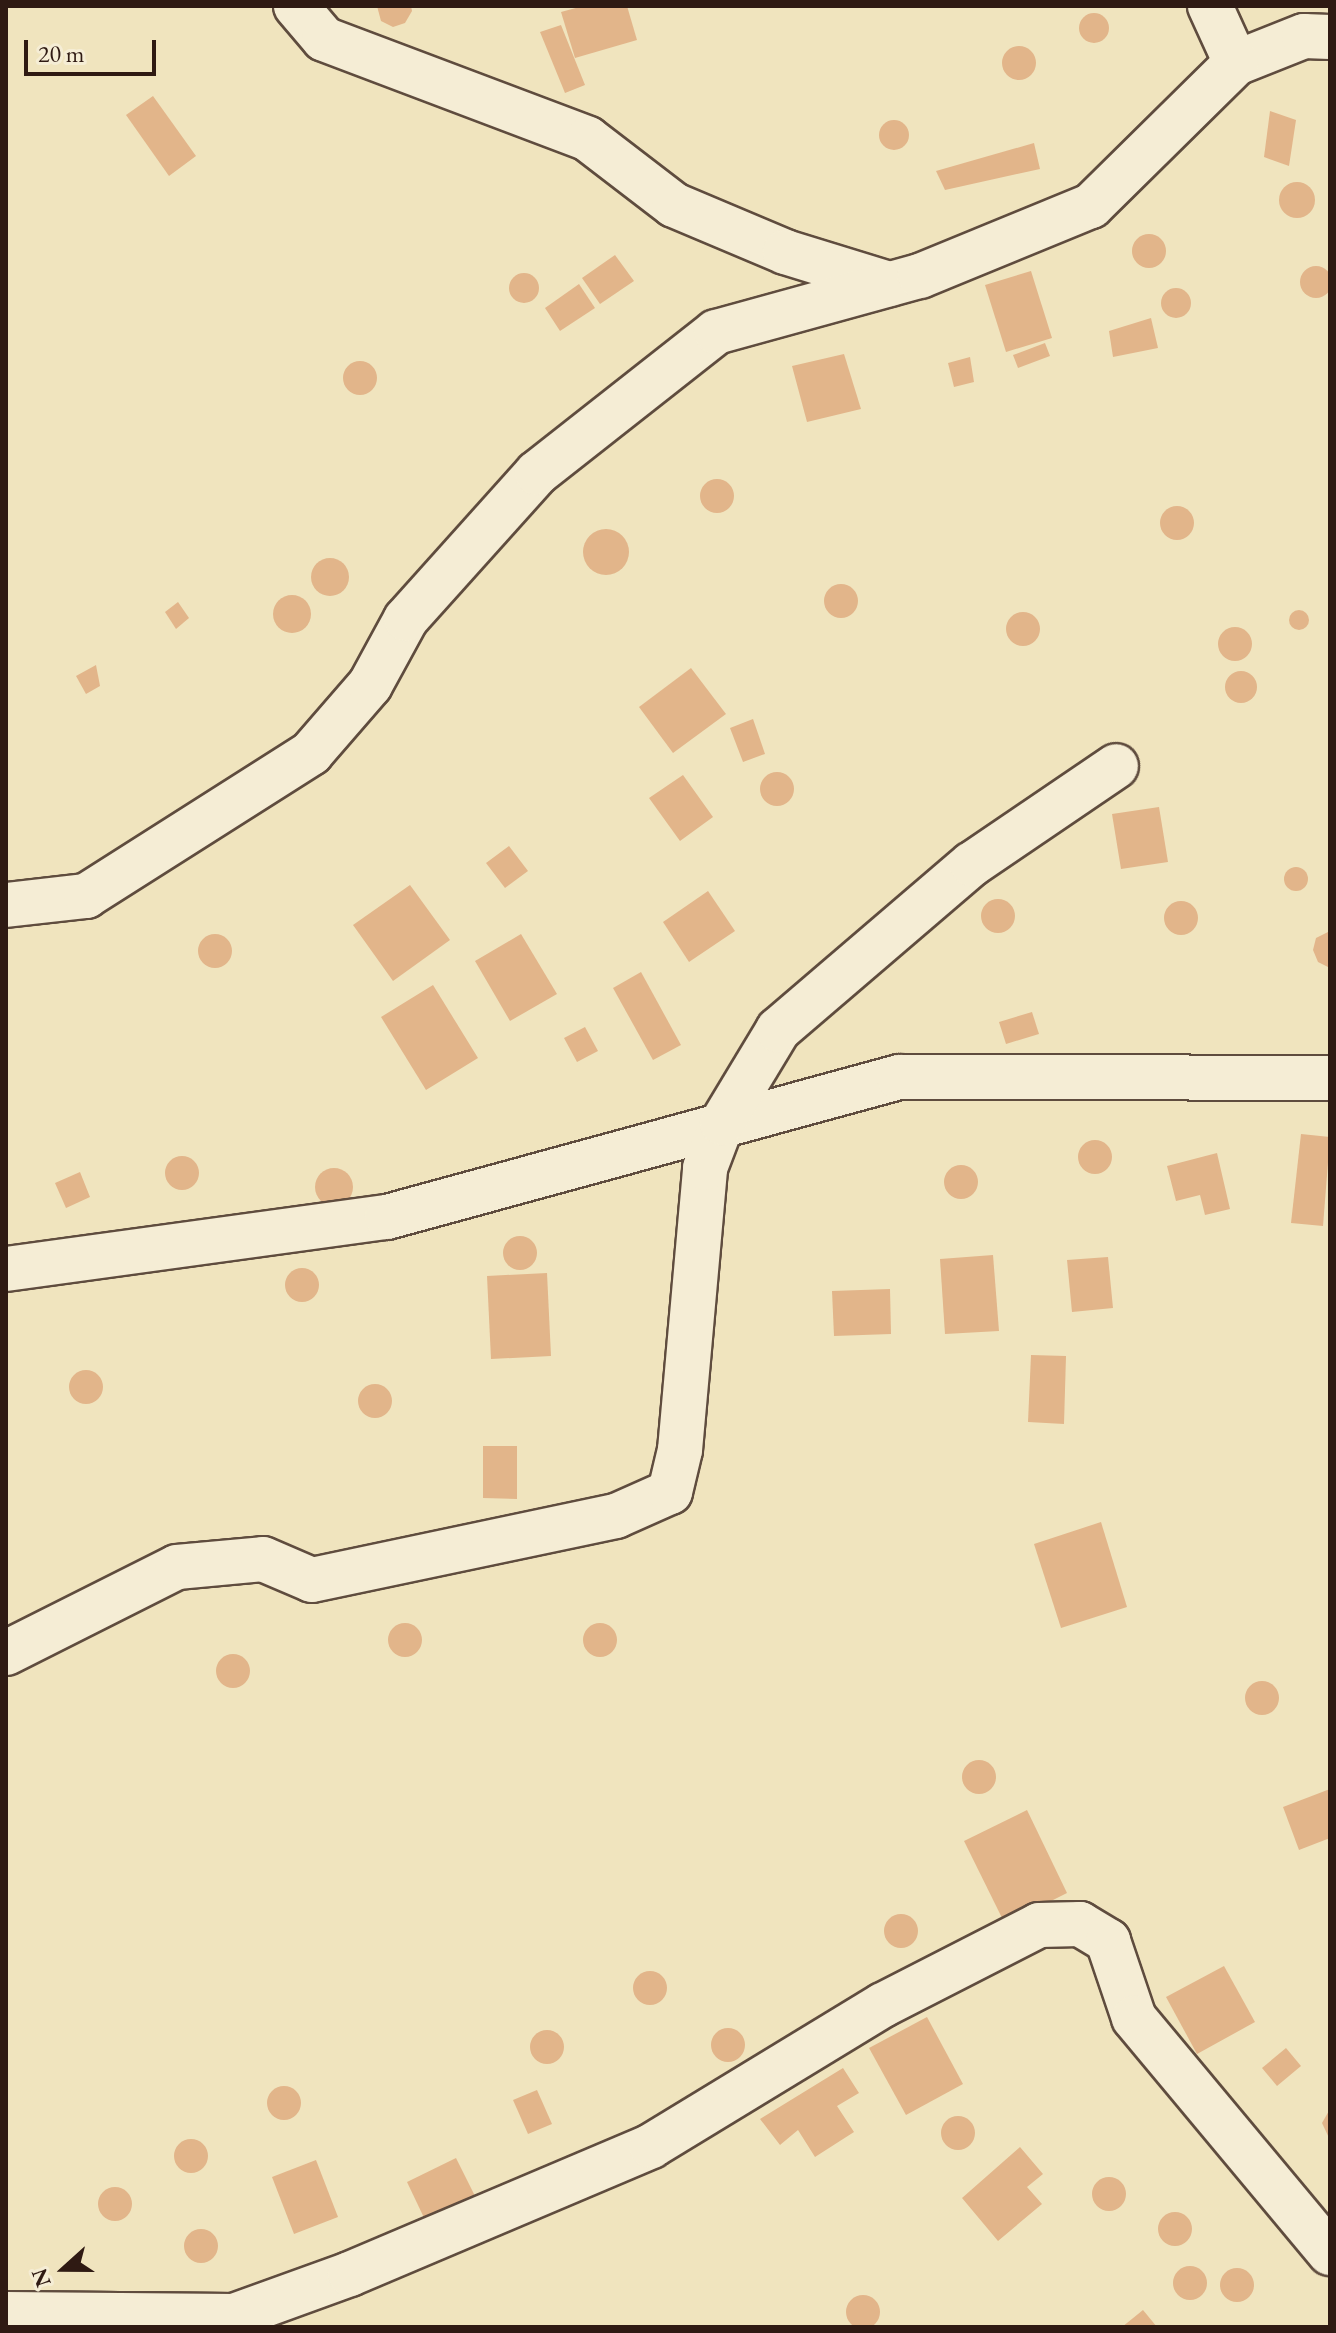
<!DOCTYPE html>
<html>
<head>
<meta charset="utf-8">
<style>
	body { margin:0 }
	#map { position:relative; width:1336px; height:2333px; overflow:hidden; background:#f0e4be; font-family:"EB Garamond",serif }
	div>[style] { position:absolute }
	.building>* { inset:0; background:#e2b58a }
	.round { border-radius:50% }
	.roads { filter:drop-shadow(2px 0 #5f4c3e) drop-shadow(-2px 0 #5f4c3e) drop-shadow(0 2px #5f4c3e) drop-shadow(0 -2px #5f4c3e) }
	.minor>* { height:44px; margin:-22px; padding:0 22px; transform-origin:22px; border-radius:22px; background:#f5edd5 }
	span { translate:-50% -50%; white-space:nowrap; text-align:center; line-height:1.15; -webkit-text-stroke:7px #f5edd5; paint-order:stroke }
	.frame { position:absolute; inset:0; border:8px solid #2f1a13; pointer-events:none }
	.north { position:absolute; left:24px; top:2229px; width:80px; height:80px; -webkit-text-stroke:6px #f5edd5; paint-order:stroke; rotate:249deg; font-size:22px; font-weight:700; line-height:32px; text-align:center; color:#2f1a13 }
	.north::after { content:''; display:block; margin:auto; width:28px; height:36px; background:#2f1a13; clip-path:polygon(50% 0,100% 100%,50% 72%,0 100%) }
	.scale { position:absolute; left:24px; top:40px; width:132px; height:36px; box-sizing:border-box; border:4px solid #2f1a13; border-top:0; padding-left:10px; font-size:24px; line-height:28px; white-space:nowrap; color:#2f1a13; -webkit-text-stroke:6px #f5edd5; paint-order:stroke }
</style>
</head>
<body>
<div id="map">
	<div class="building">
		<i style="clip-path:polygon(377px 6px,411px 6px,412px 11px,405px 23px,393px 27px,381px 21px)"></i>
		<i style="clip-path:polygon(583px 6px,627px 6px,637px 40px,575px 58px,561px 12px)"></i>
		<i class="round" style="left:1079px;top:13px;width:30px;height:30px"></i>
		<i style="clip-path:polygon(561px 25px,585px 85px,565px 93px,540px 32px)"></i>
		<i class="round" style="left:1002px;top:46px;width:34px;height:34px"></i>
		<i style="clip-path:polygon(153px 96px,196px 156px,169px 176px,126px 115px)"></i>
		<i style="clip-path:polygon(1270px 111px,1296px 120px,1289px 166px,1264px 157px)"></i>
		<i class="round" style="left:879px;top:120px;width:30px;height:30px"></i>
		<i style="clip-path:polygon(1034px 143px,1040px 169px,945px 190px,936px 171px)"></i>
		<i class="round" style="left:1279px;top:182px;width:36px;height:36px"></i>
		<i class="round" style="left:1132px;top:234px;width:34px;height:34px"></i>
		<i style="clip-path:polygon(615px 255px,634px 281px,600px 304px,582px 278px)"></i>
		<i class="round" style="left:1300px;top:266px;width:32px;height:32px"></i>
		<i style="clip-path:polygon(1031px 271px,1052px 338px,1006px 352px,985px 285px)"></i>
		<i class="round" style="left:509px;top:273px;width:30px;height:30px"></i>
		<i style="clip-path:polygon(579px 284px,595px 308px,560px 331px,545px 308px)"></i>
		<i class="round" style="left:1161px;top:288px;width:30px;height:30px"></i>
		<i style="clip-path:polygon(1151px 318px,1158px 348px,1113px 357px,1109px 331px)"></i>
		<i style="clip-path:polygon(1045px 343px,1050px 356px,1018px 368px,1013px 355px)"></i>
		<i style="clip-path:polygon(844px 354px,861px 409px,807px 422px,792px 366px)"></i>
		<i style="clip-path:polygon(970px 357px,974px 382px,954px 387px,948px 363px)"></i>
		<i class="round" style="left:343px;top:361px;width:34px;height:34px"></i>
		<i class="round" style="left:700px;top:479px;width:34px;height:34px"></i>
		<i class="round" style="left:1160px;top:506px;width:34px;height:34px"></i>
		<i class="round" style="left:583px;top:529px;width:46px;height:46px"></i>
		<i class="round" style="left:311px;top:558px;width:38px;height:38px"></i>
		<i class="round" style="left:824px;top:584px;width:34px;height:34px"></i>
		<i class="round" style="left:273px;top:595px;width:38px;height:38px"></i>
		<i style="clip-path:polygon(178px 602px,189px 618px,176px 629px,165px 612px)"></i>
		<i class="round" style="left:1289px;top:610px;width:20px;height:20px"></i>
		<i class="round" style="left:1006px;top:612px;width:34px;height:34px"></i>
		<i class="round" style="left:1218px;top:627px;width:34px;height:34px"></i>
		<i style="clip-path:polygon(96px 665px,100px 686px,86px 694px,76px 676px)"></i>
		<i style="clip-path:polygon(691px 668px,726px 714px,673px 753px,639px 707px)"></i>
		<i class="round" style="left:1225px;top:671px;width:32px;height:32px"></i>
		<i style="clip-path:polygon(753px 719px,765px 754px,743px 762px,730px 728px)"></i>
		<i class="round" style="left:760px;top:772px;width:34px;height:34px"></i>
		<i style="clip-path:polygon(683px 775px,713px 817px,680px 841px,649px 798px)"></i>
		<i style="clip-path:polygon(1159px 807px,1168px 862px,1121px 869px,1112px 814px)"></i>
		<i style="clip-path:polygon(509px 846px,528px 871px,505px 888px,486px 863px)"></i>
		<i class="round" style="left:1284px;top:867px;width:24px;height:24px"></i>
		<i style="clip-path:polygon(410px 885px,450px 940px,393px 981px,353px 925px)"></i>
		<i style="clip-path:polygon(708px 891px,735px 931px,689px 962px,663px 922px)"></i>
		<i class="round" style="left:981px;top:899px;width:34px;height:34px"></i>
		<i class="round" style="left:1164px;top:901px;width:34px;height:34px"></i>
		<i style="clip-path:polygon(1330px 931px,1330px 968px,1318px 962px,1313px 950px,1316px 938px)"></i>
		<i class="round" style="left:198px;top:934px;width:34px;height:34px"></i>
		<i style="clip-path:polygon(521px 934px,557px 994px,510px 1021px,475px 961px)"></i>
		<i style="clip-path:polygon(641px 972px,681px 1045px,653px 1060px,613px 988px)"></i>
		<i style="clip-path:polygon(433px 985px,478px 1058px,426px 1090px,381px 1017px)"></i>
		<i style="clip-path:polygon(1032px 1012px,1039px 1034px,1006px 1044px,999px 1022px)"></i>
		<i style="clip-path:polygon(585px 1027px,598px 1051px,577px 1062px,564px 1038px)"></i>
		<i style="clip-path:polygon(1301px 1134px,1330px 1137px,1323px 1226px,1291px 1223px)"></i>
		<i class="round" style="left:1078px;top:1140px;width:34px;height:34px"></i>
		<i style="clip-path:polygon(1217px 1153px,1230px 1209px,1205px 1215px,1200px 1195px,1176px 1201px,1167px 1166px)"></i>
		<i class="round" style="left:165px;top:1156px;width:34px;height:34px"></i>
		<i class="round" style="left:944px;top:1165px;width:34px;height:34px"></i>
		<i class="round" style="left:315px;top:1168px;width:38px;height:38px"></i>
		<i style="clip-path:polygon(80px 1172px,90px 1197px,66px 1208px,55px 1183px)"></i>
		<i class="round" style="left:503px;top:1236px;width:34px;height:34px"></i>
		<i style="clip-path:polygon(993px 1255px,999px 1331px,945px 1334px,940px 1259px)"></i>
		<i style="clip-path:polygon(1108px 1257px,1113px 1308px,1072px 1312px,1067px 1260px)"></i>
		<i class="round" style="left:285px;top:1268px;width:34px;height:34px"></i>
		<i style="clip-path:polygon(547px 1273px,551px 1356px,491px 1359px,487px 1276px)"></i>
		<i style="clip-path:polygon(890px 1289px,891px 1334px,834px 1336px,832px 1291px)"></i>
		<i style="clip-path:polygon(1031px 1355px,1066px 1356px,1064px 1424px,1028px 1422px)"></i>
		<i class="round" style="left:69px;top:1370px;width:34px;height:34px"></i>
		<i class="round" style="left:358px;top:1384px;width:34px;height:34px"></i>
		<i style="clip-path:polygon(483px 1446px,517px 1446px,517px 1499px,483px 1498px)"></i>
		<i style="clip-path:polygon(1101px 1522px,1127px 1607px,1061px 1628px,1034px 1544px)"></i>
		<i class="round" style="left:388px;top:1623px;width:34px;height:34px"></i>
		<i class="round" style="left:583px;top:1623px;width:34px;height:34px"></i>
		<i class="round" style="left:216px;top:1654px;width:34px;height:34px"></i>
		<i class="round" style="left:1245px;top:1681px;width:34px;height:34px"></i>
		<i class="round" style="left:962px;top:1760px;width:34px;height:34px"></i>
		<i style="clip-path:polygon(1330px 1789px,1330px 1838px,1299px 1850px,1283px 1807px)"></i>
		<i style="clip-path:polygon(1027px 1810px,1067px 1893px,1005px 1924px,964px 1841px)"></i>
		<i class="round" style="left:884px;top:1914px;width:34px;height:34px"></i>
		<i style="clip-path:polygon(1224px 1966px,1255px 2022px,1197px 2054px,1166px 1997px)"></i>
		<i class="round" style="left:633px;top:1971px;width:34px;height:34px"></i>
		<i style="clip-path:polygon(927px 2017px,963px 2084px,906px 2115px,869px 2048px)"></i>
		<i class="round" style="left:711px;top:2028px;width:34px;height:34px"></i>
		<i class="round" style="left:530px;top:2030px;width:34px;height:34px"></i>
		<i style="clip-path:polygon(1286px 2048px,1301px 2066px,1277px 2086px,1262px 2068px)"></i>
		<i style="clip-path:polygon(843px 2068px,859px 2093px,837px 2106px,854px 2132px,815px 2157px,798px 2130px,780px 2145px,760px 2119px)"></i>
		<i class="round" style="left:267px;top:2086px;width:34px;height:34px"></i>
		<i style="clip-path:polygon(537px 2090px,552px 2124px,528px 2134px,513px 2100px)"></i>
		<i style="clip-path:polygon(1330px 2109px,1330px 2140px,1322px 2123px)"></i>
		<i class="round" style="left:941px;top:2116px;width:34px;height:34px"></i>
		<i class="round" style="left:174px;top:2139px;width:34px;height:34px"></i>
		<i style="clip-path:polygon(1020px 2147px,1043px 2174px,1027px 2187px,1042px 2204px,998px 2241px,962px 2198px)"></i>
		<i style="clip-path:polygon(456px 2158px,477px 2200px,427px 2224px,407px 2182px)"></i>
		<i style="clip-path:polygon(316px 2160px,338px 2217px,294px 2234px,272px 2177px)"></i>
		<i class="round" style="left:1092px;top:2177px;width:34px;height:34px"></i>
		<i class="round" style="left:98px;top:2187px;width:34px;height:34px"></i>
		<i class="round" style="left:1158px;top:2212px;width:34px;height:34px"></i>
		<i class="round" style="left:184px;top:2229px;width:34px;height:34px"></i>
		<i class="round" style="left:1173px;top:2266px;width:34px;height:34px"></i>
		<i class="round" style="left:1220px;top:2268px;width:34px;height:34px"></i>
		<i class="round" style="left:846px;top:2295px;width:34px;height:34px"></i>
		<i style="clip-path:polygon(1143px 2310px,1157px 2327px,1122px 2327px)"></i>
	</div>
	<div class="roads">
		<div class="minor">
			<i style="left:296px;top:6px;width:43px;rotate:49.7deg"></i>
			<i style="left:324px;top:39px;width:282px;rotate:20.7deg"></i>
			<i style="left:588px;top:139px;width:108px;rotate:37.5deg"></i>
			<i style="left:674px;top:205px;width:121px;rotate:22.9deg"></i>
			<i style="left:785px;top:252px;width:109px;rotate:17.1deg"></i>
			<i style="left:1236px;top:63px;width:73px;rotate:-21.7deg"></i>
			<i style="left:1304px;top:36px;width:26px;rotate:2deg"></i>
			<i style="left:6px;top:905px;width:81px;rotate:-6.4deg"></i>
			<i style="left:86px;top:896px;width:267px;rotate:-32.4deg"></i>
			<i style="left:311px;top:753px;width:90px;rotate:-49.1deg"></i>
			<i style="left:370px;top:685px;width:75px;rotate:-61.4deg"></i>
			<i style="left:406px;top:619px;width:196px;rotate:-48.1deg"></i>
			<i style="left:537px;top:473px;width:228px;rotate:-38.2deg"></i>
			<i style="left:716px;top:332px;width:212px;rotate:-15.4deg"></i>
			<i style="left:920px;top:276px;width:185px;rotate:-22.3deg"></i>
			<i style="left:1091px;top:206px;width:204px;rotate:-44.6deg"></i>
			<i style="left:1236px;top:63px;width:63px;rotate:-114.5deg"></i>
			<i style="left:6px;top:1269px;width:385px;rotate:-7.8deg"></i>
			<i style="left:387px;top:1217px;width:531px;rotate:-15.29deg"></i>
			<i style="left:899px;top:1077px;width:431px;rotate:0.1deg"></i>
			<i style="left:6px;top:1653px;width:191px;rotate:-26.7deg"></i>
			<i style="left:177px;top:1567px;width:86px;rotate:-5.3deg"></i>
			<i style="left:263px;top:1559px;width:53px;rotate:23.2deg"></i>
			<i style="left:312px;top:1580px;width:311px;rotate:-11.9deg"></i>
			<i style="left:616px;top:1516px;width:59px;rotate:-24deg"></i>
			<i style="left:670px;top:1492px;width:43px;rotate:-76.6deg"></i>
			<i style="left:680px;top:1450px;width:283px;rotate:-84.9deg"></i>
			<i style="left:705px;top:1168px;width:48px;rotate:-69.3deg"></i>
			<i style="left:722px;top:1123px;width:109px;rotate:-58.9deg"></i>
			<i style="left:778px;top:1030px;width:255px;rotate:-40.6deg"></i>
			<i style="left:972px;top:864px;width:174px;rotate:-34.2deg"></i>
			<i style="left:6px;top:2314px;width:228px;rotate:0.5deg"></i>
			<i style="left:234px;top:2316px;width:123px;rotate:-19.9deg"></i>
			<i style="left:350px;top:2274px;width:327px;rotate:-23deg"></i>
			<i style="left:651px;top:2146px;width:271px;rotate:-31.3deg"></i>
			<i style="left:883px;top:2005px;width:175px;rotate:-27.1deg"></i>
			<i style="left:1039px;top:1925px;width:41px;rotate:-1.4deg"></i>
			<i style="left:1080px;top:1924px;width:33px;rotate:31deg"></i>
			<i style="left:1108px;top:1941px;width:81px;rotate:71.3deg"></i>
			<i style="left:1134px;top:2018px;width:306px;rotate:50.2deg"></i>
		</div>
	</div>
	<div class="frame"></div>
	<div class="north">N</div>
	<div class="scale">20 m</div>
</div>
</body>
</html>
